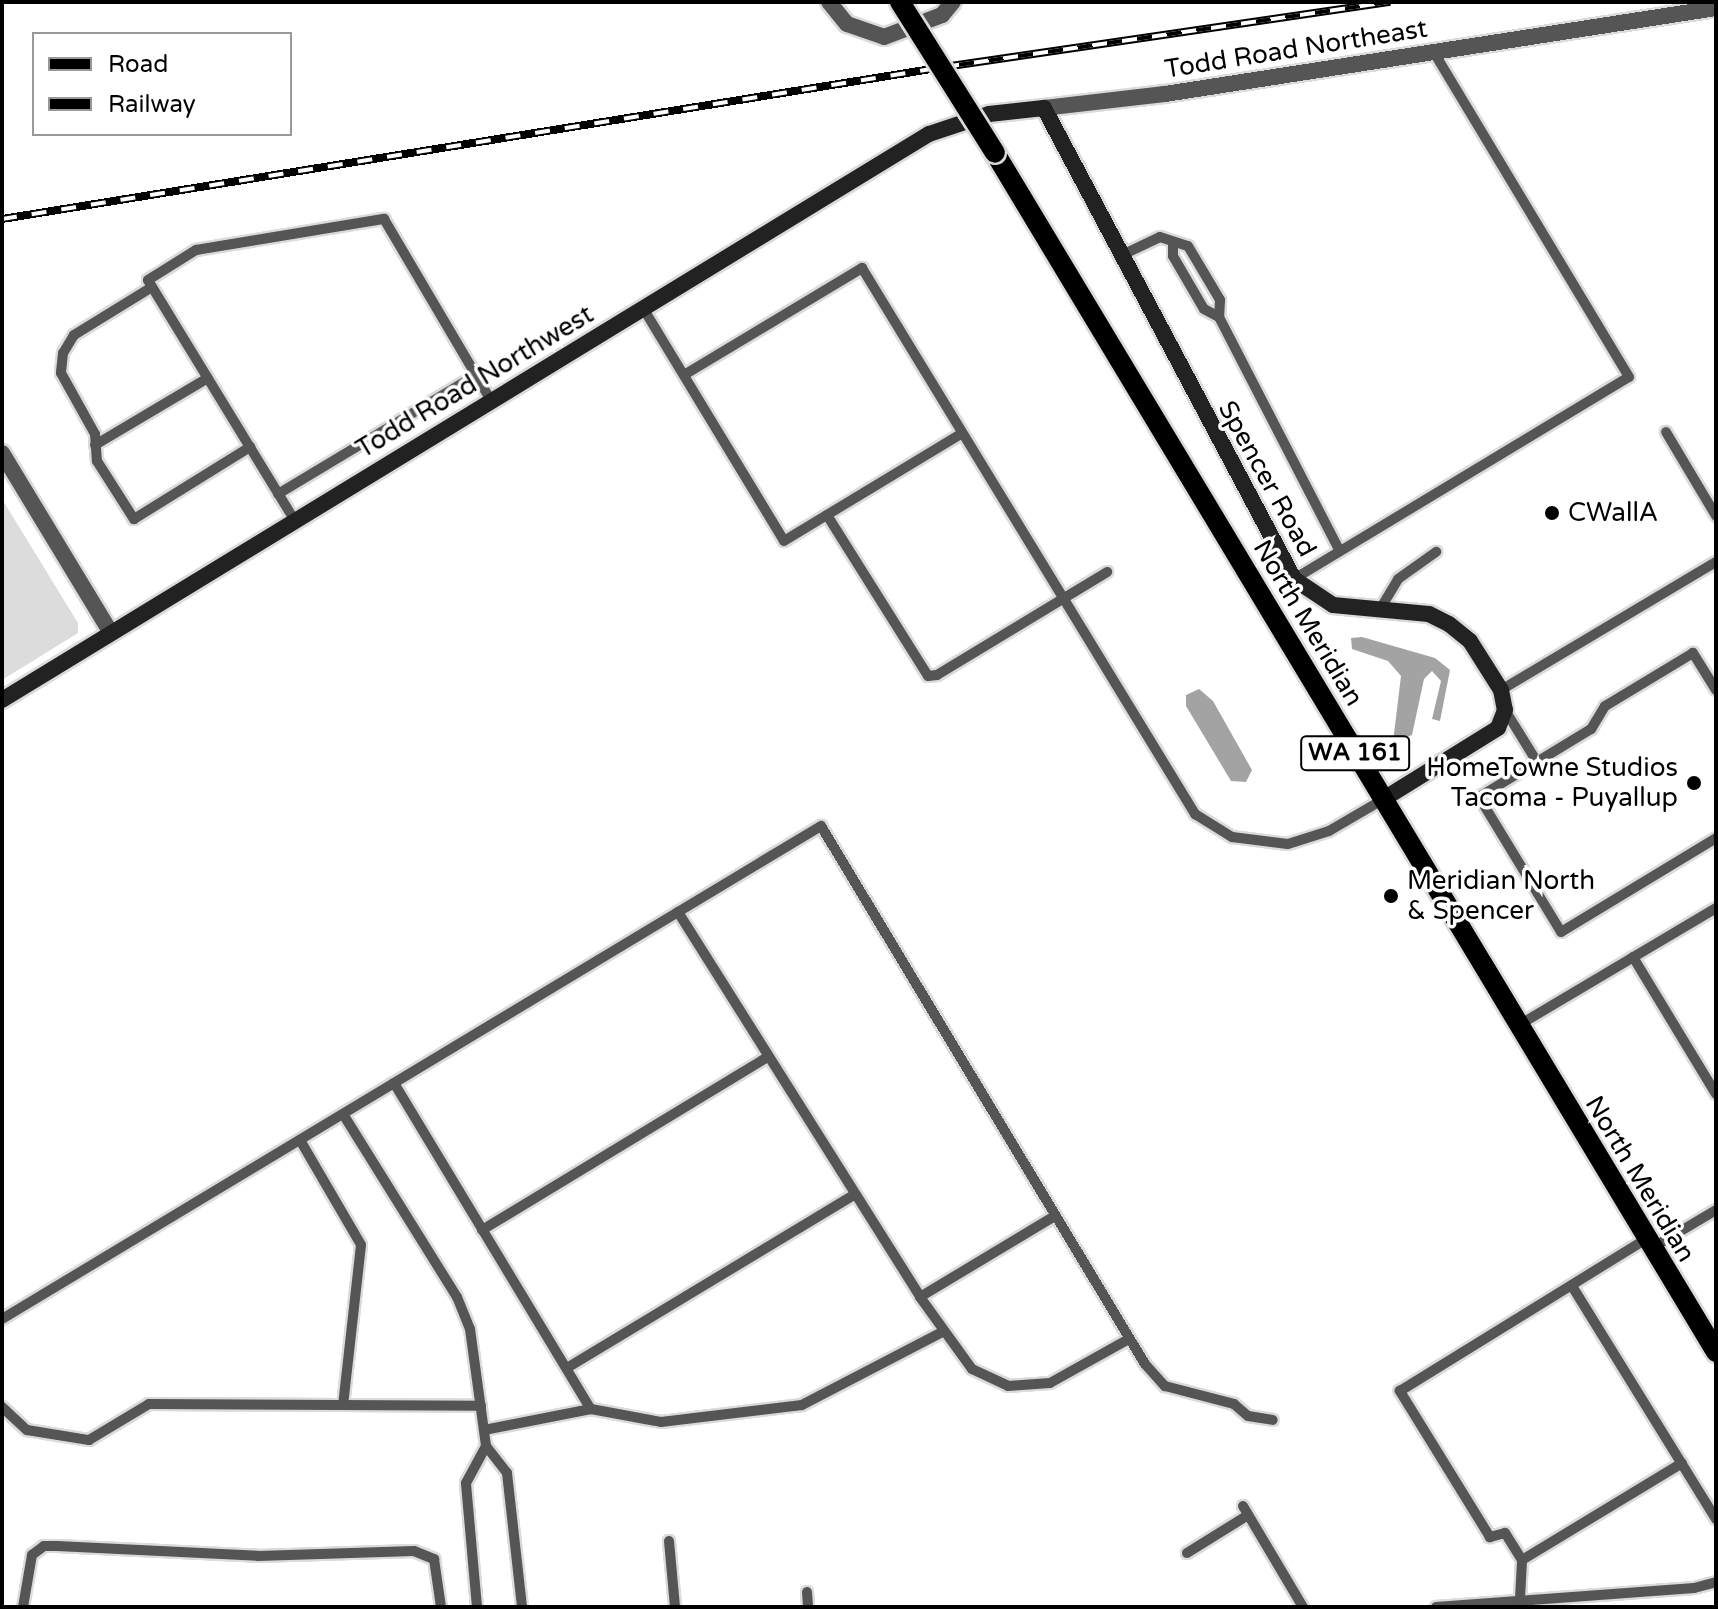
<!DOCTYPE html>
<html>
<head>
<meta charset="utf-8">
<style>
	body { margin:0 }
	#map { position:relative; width:1718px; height:1609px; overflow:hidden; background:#fff; font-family:"Varela Round",sans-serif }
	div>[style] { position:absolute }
	.green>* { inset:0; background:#dcdcdc }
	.water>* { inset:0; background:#a3a3a3 }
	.roads { filter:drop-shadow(2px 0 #dbdbdb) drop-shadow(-2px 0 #dbdbdb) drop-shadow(0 2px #dbdbdb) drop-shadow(0 -2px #dbdbdb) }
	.lane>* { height:10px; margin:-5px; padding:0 5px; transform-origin:5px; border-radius:5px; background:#555 }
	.street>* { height:16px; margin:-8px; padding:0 8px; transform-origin:8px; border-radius:8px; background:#555 }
	.secondary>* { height:16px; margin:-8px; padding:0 8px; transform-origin:8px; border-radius:8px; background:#222 }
	.primary>* { height:20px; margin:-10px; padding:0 10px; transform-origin:10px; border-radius:10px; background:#000 }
	.rail>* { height:8px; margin-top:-4px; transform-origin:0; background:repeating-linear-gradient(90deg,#fff 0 15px,#000 0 30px); box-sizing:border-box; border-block:2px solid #000 }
	.bridges { filter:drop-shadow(2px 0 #dbdbdb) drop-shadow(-2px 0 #dbdbdb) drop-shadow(0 2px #dbdbdb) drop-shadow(0 -2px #dbdbdb) }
	.primary-bridge>* { height:20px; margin:-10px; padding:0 10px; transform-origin:10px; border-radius:10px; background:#000 }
	.dots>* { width:22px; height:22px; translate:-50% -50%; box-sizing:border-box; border:4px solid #fff; border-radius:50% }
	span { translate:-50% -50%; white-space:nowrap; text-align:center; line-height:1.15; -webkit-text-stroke:7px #fff; paint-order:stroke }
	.shield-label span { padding:2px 6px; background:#fff; border:2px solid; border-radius:6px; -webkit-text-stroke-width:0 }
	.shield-label { font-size:24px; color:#000; font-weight:700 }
	.street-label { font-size:26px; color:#000 }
	.poi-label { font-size:26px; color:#000 }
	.left { translate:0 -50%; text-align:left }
	.right { translate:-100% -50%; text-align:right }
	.frame { position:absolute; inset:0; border:4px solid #000; pointer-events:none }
	.legend { position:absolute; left:32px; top:32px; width:260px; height:104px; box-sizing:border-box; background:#fff; border:2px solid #999; margin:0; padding:10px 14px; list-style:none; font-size:24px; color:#000 }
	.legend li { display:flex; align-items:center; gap:16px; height:40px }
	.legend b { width:40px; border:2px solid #999 }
</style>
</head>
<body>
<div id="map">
	<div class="green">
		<i style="clip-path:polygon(2px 499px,78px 623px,78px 633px,2px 680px)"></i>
	</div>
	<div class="water">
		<i style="clip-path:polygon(1362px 637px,1435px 658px,1450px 670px,1440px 721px,1432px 719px,1441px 681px,1432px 671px,1424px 679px,1412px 735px,1393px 742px,1401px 676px,1388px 661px,1352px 649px,1351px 638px)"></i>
		<i style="clip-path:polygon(1199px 689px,1213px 701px,1252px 770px,1246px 782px,1231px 781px,1186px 706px,1186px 695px)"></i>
	</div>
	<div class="roads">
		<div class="lane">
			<i style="left:1173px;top:242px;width:14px;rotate:90deg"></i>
			<i style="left:1173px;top:256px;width:61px;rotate:59.7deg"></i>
			<i style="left:1204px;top:309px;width:17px;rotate:28deg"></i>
			<i style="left:1120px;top:256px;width:44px;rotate:-25.4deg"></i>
			<i style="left:1160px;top:237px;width:29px;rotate:18deg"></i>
			<i style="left:1188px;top:246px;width:63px;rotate:59.3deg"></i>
			<i style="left:1220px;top:300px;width:17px;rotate:93deg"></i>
			<i style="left:1219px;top:317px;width:263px;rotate:62.7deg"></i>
			<i style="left:152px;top:287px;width:92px;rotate:148.4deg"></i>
			<i style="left:74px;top:335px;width:21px;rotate:121deg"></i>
			<i style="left:63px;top:353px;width:20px;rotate:96deg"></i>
			<i style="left:61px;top:373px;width:70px;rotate:60.9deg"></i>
			<i style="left:95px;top:434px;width:27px;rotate:86deg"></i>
			<i style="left:97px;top:461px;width:69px;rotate:57.5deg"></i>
			<i style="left:134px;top:519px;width:137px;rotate:-31.8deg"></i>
			<i style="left:643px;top:308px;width:272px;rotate:58.8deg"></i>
			<i style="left:784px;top:541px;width:208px;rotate:-31.2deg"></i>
			<i style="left:684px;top:375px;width:208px;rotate:-31deg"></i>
			<i style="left:862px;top:268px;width:640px;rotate:58.62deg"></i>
			<i style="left:1195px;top:814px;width:44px;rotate:31.9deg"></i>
			<i style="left:1232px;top:837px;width:56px;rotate:7.1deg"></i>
			<i style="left:1288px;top:844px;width:43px;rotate:-17.6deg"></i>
			<i style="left:1329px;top:831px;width:61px;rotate:-30.3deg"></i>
			<i style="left:1666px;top:432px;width:98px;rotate:59.2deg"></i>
			<i style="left:95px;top:445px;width:131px;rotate:-30.7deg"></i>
			<i style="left:278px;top:494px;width:231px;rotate:-31deg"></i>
			<i style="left:827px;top:515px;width:190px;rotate:57.9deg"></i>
			<i style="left:928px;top:676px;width:9px;rotate:-6deg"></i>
			<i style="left:937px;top:675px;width:199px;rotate:-31.2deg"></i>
			<i style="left:295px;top:521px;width:282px;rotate:-121.4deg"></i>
			<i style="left:148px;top:280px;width:57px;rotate:-32deg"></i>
			<i style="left:196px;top:250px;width:191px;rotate:-9.4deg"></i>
			<i style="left:384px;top:219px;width:211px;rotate:59.5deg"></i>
			<i style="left:1294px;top:579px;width:391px;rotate:-31.1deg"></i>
			<i style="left:1629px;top:377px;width:380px;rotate:-121deg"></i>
			<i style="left:1379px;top:611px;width:37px;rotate:-59deg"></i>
			<i style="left:1398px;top:579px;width:47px;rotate:-35.4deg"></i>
			<i style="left:1501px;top:690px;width:250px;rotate:-30.8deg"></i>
			<i style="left:1716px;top:690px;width:44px;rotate:-121.9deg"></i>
			<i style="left:1693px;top:653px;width:103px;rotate:148.9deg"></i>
			<i style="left:1605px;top:706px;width:27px;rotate:121deg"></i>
			<i style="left:1591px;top:729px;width:131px;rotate:148.7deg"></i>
			<i style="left:1479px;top:797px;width:158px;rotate:58.7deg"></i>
			<i style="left:1561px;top:932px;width:181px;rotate:-31.2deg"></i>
			<i style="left:1505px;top:710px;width:61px;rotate:58.4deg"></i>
			<i style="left:678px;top:912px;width:455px;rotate:57.8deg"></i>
			<i style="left:920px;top:1297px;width:89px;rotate:54.2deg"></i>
			<i style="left:972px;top:1369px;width:40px;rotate:25deg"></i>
			<i style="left:1008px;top:1386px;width:42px;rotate:-4.1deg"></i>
			<i style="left:1050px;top:1383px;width:90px;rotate:-29.1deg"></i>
			<i style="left:1633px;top:957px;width:160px;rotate:58.8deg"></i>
			<i style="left:1519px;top:1025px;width:229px;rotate:-30.7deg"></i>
			<i style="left:394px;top:1083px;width:381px;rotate:58.9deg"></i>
			<i style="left:343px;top:1114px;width:216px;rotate:58.1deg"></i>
			<i style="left:457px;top:1297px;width:35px;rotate:68deg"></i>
			<i style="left:470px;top:1329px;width:118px;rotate:82.2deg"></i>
			<i style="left:486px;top:1446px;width:34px;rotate:52deg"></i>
			<i style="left:507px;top:1473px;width:135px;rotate:83.6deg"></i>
			<i style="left:300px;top:1140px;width:121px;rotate:59.8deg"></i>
			<i style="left:361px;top:1245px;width:161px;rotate:96.4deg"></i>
			<i style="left:482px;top:1230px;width:334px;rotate:-31.2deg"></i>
			<i style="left:1652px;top:1248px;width:74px;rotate:-30.7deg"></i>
			<i style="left:1572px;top:1286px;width:274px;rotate:58.3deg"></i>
			<i style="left:920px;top:1297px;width:157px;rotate:-31deg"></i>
			<i style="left:2px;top:1319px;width:956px;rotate:-31.05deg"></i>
			<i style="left:821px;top:826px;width:628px;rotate:58.94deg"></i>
			<i style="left:1145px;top:1364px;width:30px;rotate:48deg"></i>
			<i style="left:1165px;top:1386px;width:71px;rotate:14.6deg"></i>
			<i style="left:1234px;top:1404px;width:18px;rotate:41deg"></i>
			<i style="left:1248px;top:1416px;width:25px;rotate:9deg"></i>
			<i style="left:567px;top:1368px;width:336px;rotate:-31.1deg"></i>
			<i style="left:2px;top:1407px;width:34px;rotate:43deg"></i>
			<i style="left:27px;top:1430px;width:63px;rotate:9.2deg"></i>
			<i style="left:89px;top:1440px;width:70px;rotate:-31deg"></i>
			<i style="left:149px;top:1404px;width:332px;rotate:0.3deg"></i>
			<i style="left:484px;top:1430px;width:109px;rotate:-11.1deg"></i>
			<i style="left:591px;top:1409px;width:71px;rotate:10.5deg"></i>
			<i style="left:661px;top:1422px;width:142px;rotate:-6.9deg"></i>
			<i style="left:802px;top:1405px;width:158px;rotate:-27.5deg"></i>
			<i style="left:1243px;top:1506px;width:117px;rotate:59.3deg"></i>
			<i style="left:669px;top:1541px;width:66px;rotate:84.8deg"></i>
			<i style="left:1187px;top:1553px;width:72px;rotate:-31.9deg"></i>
			<i style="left:1522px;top:1560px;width:187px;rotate:-31.2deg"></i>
			<i style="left:807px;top:1592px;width:15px;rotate:86deg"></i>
			<i style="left:23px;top:1607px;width:53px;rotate:-80.2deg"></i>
			<i style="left:32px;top:1555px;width:15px;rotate:-37deg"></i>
			<i style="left:44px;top:1546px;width:13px"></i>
			<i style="left:57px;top:1546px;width:201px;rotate:2.8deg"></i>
			<i style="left:258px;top:1556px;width:156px;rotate:-1.8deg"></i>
			<i style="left:414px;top:1551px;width:22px;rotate:22deg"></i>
			<i style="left:434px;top:1559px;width:49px;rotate:81.7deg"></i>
			<i style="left:477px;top:1607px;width:124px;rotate:-95.1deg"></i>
			<i style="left:466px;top:1483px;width:42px;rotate:-61.6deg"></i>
			<i style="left:1436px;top:1607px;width:259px;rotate:-4.2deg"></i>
			<i style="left:1694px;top:1588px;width:23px;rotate:-15deg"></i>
			<i style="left:1524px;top:1607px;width:9px;rotate:-117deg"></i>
			<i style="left:1520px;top:1599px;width:39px;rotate:-87deg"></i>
			<i style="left:1522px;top:1560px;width:32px;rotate:-122deg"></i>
			<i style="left:1505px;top:1533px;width:16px;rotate:165deg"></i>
			<i style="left:1490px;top:1537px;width:172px;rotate:-121.7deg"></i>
			<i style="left:1400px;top:1391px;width:289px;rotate:-31.7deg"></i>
		</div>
		<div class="street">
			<i style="left:829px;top:2px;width:28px;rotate:51deg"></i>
			<i style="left:847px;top:24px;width:39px;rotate:19deg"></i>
			<i style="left:884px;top:37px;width:62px;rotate:-20.8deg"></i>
			<i style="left:942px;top:15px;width:17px;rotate:-50deg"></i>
			<i style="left:1044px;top:108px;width:122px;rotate:-6.6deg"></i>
			<i style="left:1165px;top:94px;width:558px;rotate:-8.87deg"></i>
			<i style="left:2px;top:453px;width:210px;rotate:58.8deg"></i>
		</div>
		<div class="secondary">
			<i style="left:2px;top:700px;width:1086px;rotate:-31.41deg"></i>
			<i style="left:929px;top:134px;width:63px;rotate:-18.4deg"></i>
			<i style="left:989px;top:114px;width:55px;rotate:-6.2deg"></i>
			<i style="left:1044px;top:108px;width:533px;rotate:62.04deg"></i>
			<i style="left:1294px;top:579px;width:47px;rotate:33.7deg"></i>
			<i style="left:1333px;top:605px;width:96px;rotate:5.4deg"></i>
			<i style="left:1429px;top:614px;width:22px;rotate:27deg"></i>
			<i style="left:1449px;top:624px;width:27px;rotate:39deg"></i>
			<i style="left:1470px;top:641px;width:58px;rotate:57.7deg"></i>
			<i style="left:1501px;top:690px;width:20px;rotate:79deg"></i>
			<i style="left:1505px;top:710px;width:19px;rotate:111deg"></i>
			<i style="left:1498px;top:728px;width:137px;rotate:148.2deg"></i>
		</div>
		<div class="primary">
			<i style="left:995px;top:153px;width:1399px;rotate:58.98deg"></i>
		</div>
	</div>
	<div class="rail">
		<i style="left:2px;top:219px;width:954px;rotate:-9.17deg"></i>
		<i style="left:944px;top:67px;width:451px;rotate:-8.3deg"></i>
	</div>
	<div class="bridges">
		<div class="primary-bridge">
			<i style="left:900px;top:2px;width:178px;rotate:57.8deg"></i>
		</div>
	</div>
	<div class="dots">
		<i style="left:1552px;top:513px;background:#000"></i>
		<i style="left:1694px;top:783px;background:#000"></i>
		<i style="left:1391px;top:896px;background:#000"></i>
	</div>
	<div class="shield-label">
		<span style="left:1355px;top:753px">WA 161</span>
	</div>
	<div class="street-label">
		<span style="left:1296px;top:49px;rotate:-9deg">Todd Road Northeast</span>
		<span style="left:475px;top:382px;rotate:-31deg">Todd Road Northwest</span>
		<span style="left:1267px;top:479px;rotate:61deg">Spencer Road</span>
		<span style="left:1308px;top:623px;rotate:59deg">North Meridian</span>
		<span style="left:1640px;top:1179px;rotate:59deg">North Meridian</span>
	</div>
	<div class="poi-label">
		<span class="left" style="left:1568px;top:513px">CWallA</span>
		<span class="right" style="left:1678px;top:783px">HomeTowne Studios<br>Tacoma - Puyallup</span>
		<span class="left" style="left:1407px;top:896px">Meridian North<br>&amp; Spencer</span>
	</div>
	<div class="frame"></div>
	<ul class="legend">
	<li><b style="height:10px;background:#000"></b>Road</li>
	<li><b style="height:10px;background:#000"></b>Railway</li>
	</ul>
</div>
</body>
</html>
